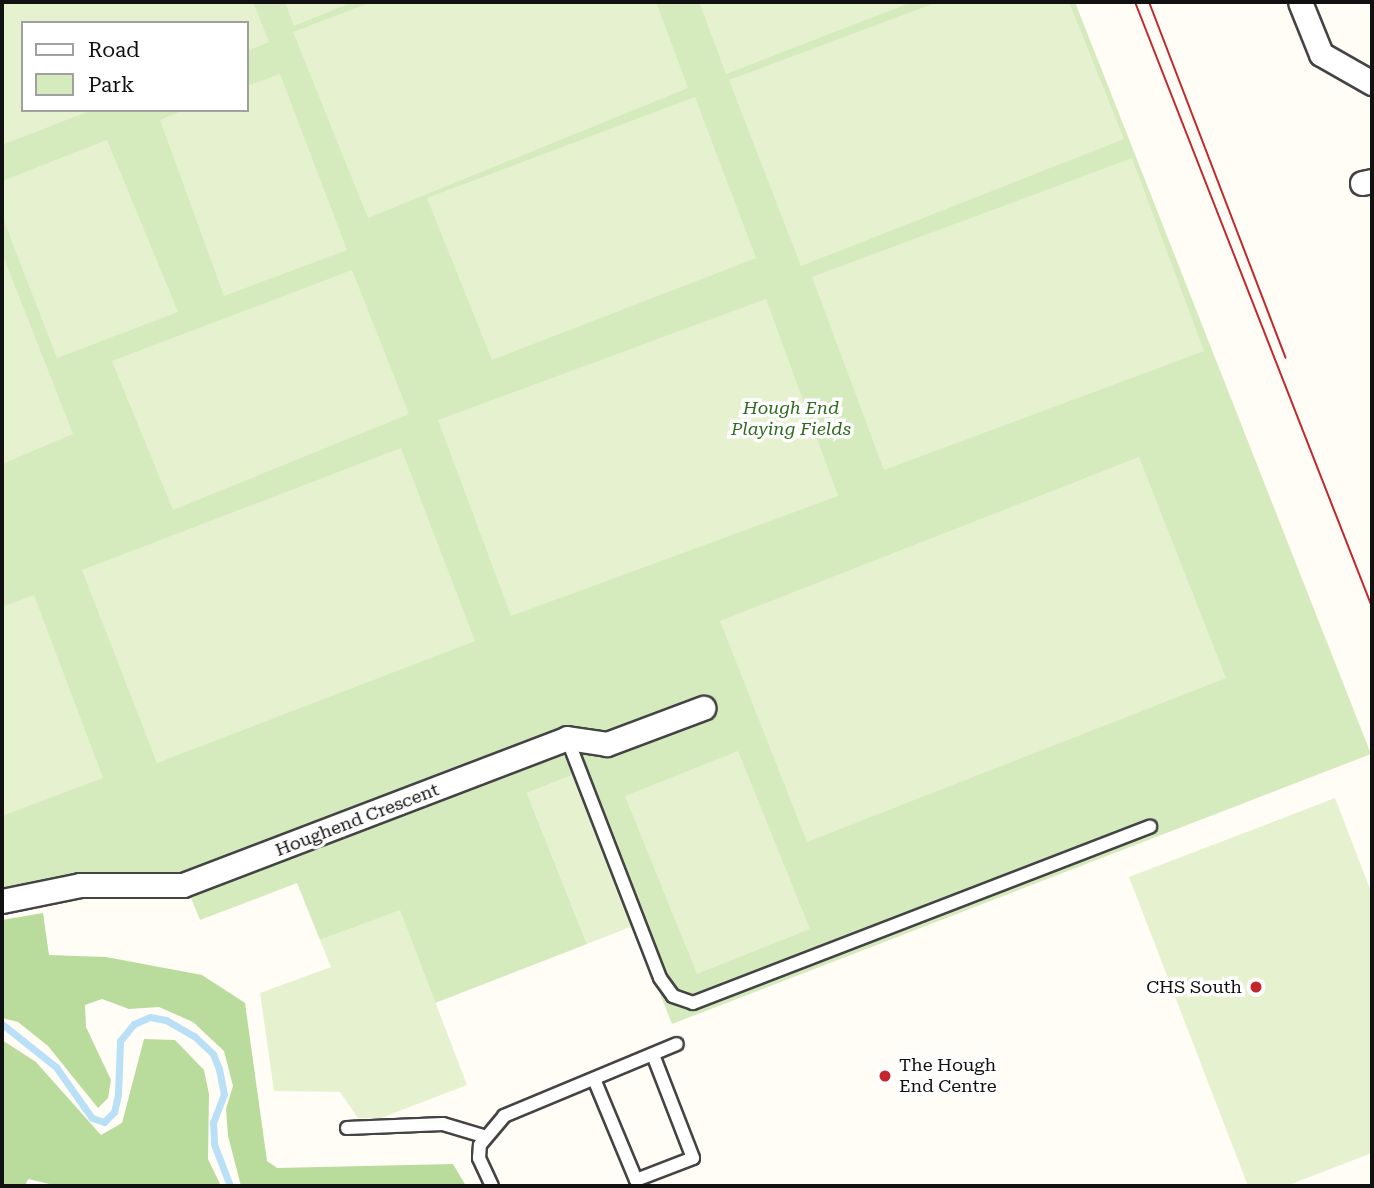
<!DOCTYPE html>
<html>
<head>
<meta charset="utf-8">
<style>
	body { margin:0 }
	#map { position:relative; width:1374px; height:1188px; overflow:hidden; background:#fffdf5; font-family:"Roboto Serif",serif }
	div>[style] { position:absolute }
	.green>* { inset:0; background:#d5ebbd }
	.forest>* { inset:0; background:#b9dc9c }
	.pitch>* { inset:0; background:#e6f2cf }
	.stream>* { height:7px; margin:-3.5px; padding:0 3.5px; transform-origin:3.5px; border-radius:3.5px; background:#b9e0f7 }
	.roads { filter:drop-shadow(2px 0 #444) drop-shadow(-2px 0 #444) drop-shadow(0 2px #444) drop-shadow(0 -2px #444) }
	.lane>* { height:12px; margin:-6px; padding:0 6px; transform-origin:6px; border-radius:6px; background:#fff }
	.street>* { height:23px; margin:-11.5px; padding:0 11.5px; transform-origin:11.5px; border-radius:11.5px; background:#fff }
	.tram>* { height:2px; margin:-1px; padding:0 1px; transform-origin:1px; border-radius:1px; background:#c4262e }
	.dots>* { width:19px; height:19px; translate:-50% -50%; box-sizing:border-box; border:4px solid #fff; border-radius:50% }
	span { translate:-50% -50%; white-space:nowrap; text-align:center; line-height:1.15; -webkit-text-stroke:7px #fff; paint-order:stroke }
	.park-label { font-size:18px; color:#2f6b1f; font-style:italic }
	.street-label { font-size:18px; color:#111 }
	.poi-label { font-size:18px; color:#111 }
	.right { translate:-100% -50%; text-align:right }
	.left { translate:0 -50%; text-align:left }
	.frame { position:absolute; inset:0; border:4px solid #111; pointer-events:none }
	.legend { position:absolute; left:21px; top:21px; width:228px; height:91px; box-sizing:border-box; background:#fff; border:2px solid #a0a0a0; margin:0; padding:9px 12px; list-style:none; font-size:21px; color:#111 }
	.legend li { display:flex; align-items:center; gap:14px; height:35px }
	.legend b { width:35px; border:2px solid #a0a0a0 }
</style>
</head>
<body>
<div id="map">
	<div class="green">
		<i style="clip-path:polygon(evenodd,2px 2px,1075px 2px,1371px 754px,672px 1024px,573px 775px,527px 793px,587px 944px,435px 1003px,400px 911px,320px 940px,297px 883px,200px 920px,191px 898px,84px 899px,2px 915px,2px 2px,23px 23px,247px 23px,247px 110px,23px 110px,23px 23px)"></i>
	</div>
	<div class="forest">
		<i style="clip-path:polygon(43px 913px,49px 955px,106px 957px,202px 975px,245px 1003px,267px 1161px,277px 1168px,453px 1164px,466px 1186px,241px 1186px,228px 1136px,226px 1109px,233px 1086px,224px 1051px,193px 1022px,159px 1007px,129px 1009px,102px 999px,85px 1005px,86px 1027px,111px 1080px,108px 1098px,98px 1108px,48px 1046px,18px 1022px,2px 1018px,2px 920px)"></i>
		<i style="clip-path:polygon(144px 1039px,175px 1040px,204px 1070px,209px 1094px,208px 1159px,221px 1186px,58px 1186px,28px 1179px,25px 1186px,2px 1186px,2px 1040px,36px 1062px,101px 1135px,122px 1123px)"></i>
	</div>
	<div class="pitch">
		<i style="clip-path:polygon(2px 2px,253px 2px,269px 42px,247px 51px,247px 23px,23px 23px,23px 110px,92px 110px,2px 145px)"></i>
		<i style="clip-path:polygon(285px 2px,353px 2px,294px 26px)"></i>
		<i style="clip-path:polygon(372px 2px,656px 2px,688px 88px,368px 218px,293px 32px)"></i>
		<i style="clip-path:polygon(699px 2px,912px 2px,726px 74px)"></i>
		<i style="clip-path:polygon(938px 2px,1069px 2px,1124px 139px,801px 266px,729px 80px)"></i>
		<i style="clip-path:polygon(280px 74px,347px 250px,224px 296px,160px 120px,184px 110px,247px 110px,247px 86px)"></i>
		<i style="clip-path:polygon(695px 97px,756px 258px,492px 360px,427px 198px)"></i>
		<i style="clip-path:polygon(107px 140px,178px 312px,57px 358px,2px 216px,2px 181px)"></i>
		<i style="clip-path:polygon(1132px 158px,1204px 351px,884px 470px,812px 277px)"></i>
		<i style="clip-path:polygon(2px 253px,73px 434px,2px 464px)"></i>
		<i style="clip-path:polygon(352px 270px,409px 414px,173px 510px,112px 361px)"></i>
		<i style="clip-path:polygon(766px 299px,838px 496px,511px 616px,438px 420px)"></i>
		<i style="clip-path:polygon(401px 448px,475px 641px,157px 763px,82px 570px)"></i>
		<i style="clip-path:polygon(1139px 457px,1226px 678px,807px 842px,720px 621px)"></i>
		<i style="clip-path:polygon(34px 595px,103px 778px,2px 816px,2px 607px)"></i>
		<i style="clip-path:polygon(738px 751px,810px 929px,697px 974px,625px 796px)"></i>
		<i style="clip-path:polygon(573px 775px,633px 926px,587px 944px,527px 793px)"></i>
		<i style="clip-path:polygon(1335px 798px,1372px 894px,1372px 1153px,1286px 1186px,1248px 1186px,1129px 877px)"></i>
		<i style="clip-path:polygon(400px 910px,467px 1085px,381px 1118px,358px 1118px,340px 1092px,274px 1091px,260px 993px,331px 967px,320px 940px)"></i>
	</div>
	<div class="stream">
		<i style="left:2px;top:1024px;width:69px;rotate:38.5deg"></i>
		<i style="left:56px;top:1067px;width:62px;rotate:54.8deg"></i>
		<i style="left:92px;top:1118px;width:13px;rotate:18deg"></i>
		<i style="left:104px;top:1122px;width:14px;rotate:-45deg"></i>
		<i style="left:114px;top:1112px;width:18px;rotate:-77deg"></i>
		<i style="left:118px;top:1094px;width:53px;rotate:-87.8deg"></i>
		<i style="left:120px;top:1041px;width:22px;rotate:-51deg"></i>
		<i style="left:134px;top:1024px;width:17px;rotate:-24deg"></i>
		<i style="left:150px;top:1017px;width:16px;rotate:11deg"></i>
		<i style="left:166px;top:1020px;width:32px;rotate:30deg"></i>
		<i style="left:194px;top:1036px;width:26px;rotate:43deg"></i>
		<i style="left:213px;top:1054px;width:16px;rotate:68deg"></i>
		<i style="left:219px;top:1069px;width:25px;rotate:79deg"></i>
		<i style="left:224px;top:1094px;width:30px;rotate:111deg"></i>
		<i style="left:213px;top:1122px;width:22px;rotate:87deg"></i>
		<i style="left:214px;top:1144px;width:45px;rotate:69.1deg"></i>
	</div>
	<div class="roads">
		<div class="lane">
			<i style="left:567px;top:738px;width:257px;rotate:68.8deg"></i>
			<i style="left:660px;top:978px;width:22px;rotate:54deg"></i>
			<i style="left:673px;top:996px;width:21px;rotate:19deg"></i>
			<i style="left:693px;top:1003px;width:490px;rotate:-21.1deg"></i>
			<i style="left:594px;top:1079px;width:109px;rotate:67.4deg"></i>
			<i style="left:636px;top:1180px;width:61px;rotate:-21.1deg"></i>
			<i style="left:693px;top:1158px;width:110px;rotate:-111.2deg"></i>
			<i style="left:347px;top:1128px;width:96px;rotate:-2.4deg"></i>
			<i style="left:443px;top:1124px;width:42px;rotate:16.7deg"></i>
			<i style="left:492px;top:1186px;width:31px;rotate:-115deg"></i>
			<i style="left:479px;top:1158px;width:13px;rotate:-86deg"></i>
			<i style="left:480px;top:1145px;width:38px;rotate:-50deg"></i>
			<i style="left:504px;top:1116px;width:187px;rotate:-22.6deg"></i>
		</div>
		<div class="street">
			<i style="left:1300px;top:2px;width:56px;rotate:68deg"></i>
			<i style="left:1321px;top:54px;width:59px;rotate:29.6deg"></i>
			<i style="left:1362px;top:183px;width:10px;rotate:-11deg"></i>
			<i style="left:2px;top:901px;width:80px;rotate:-11.6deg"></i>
			<i style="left:80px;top:885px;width:103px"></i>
			<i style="left:183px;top:885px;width:411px;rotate:-20.9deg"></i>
			<i style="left:567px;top:738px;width:40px;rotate:8.5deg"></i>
			<i style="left:607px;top:744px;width:103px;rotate:-20.6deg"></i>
		</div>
	</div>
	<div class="tram">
		<i style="left:1135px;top:2px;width:650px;rotate:68.61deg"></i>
		<i style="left:1149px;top:2px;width:381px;rotate:69deg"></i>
	</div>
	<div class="dots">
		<i style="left:1256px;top:987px;background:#c4262e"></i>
		<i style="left:885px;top:1076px;background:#c4262e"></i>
	</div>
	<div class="park-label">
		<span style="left:791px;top:419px">Hough End<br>Playing Fields</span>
	</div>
	<div class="street-label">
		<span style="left:357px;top:820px;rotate:-21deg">Houghend Crescent</span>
	</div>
	<div class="poi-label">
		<span class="right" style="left:1242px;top:987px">CHS South</span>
		<span class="left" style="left:899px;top:1076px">The Hough<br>End Centre</span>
	</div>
	<div class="frame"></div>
	<ul class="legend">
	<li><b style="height:9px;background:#fff"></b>Road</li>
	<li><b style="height:19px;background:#d5ebbd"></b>Park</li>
	</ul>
</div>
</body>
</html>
